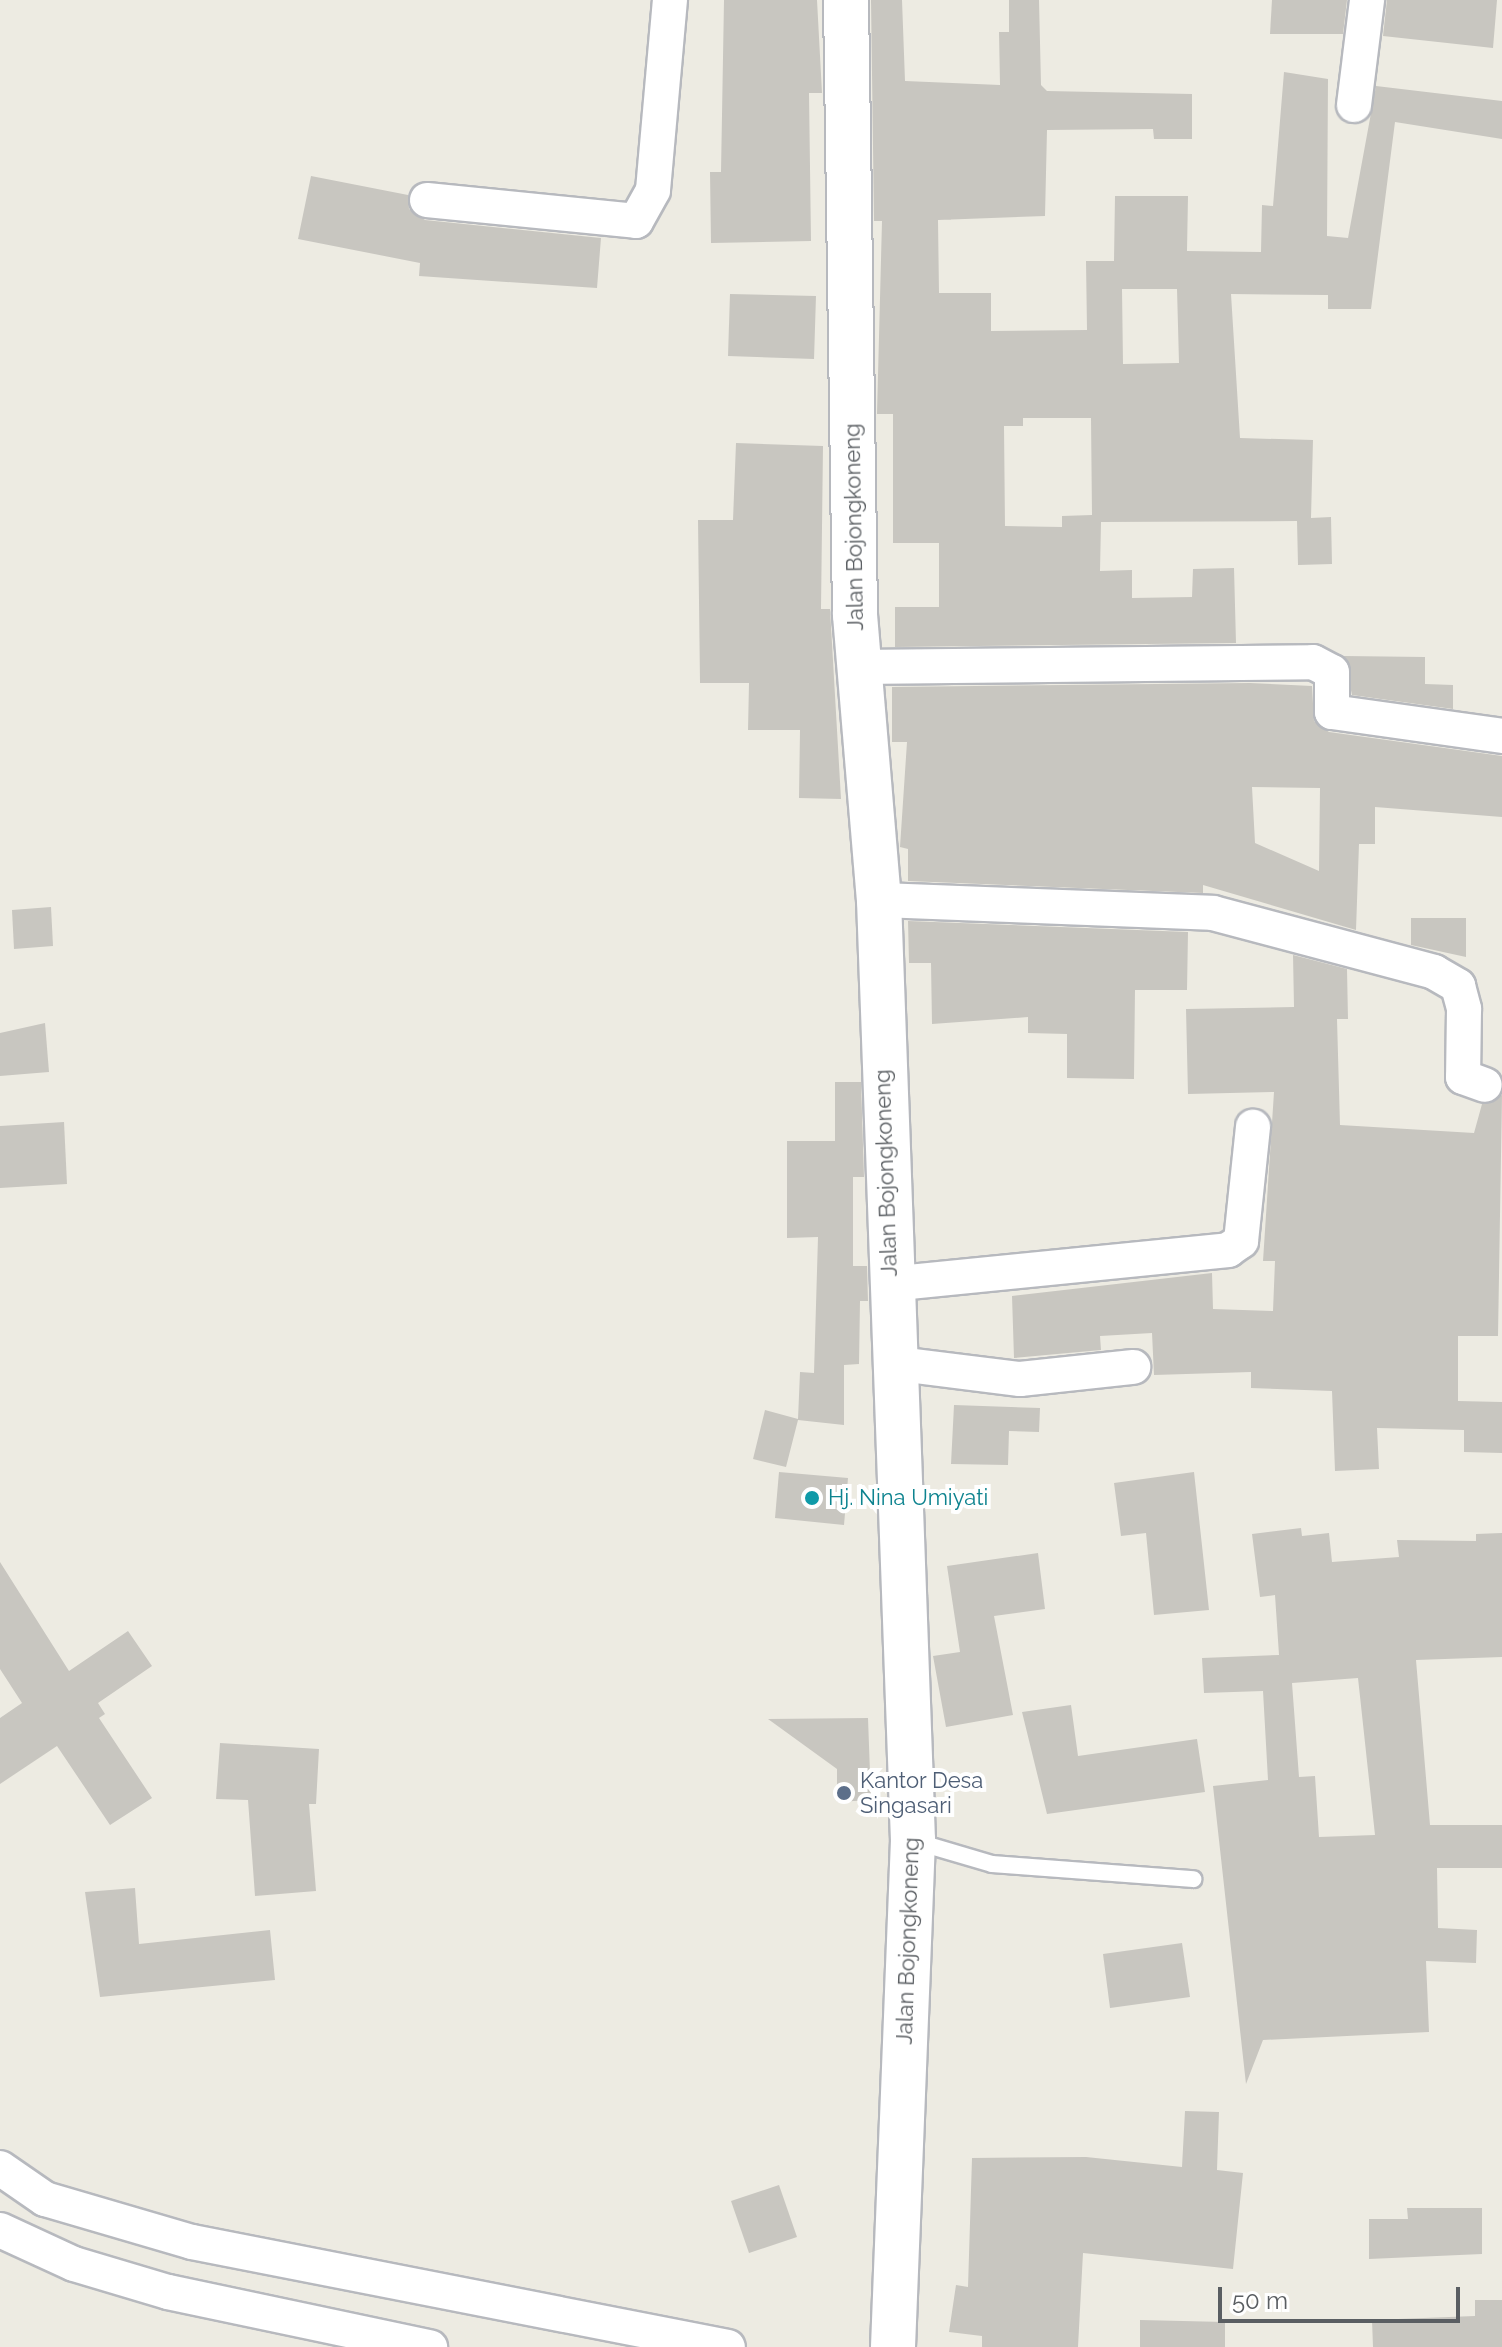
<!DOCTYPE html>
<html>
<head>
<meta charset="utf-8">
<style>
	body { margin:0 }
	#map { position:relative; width:1502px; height:2347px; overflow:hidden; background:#edebe2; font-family:Raleway,sans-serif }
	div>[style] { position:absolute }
	.building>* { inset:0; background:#c8c6c0 }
	.roads { filter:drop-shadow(2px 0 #b7b9be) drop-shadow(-2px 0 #b7b9be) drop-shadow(0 2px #b7b9be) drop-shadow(0 -2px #b7b9be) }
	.service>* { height:16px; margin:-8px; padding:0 8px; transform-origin:8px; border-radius:8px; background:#fff }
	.minor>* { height:34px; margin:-17px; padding:0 17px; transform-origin:17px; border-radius:17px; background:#fff }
	.secondary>* { height:44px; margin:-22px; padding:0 22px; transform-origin:22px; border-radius:22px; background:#fff }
	.dots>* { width:22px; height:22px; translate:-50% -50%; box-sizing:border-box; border:4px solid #fff; border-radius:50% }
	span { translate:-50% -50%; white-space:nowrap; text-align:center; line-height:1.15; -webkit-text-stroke:8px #fff; paint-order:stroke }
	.street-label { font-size:22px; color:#5a5e62 }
	.culture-label { font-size:22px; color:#0d838f }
	.left { translate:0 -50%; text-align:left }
	.service-label { font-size:22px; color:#4e5e75 }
	.scale { position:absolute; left:1218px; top:2287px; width:242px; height:36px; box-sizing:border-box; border:4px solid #5a5e62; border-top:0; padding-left:10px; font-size:24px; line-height:28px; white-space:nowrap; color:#5a5e62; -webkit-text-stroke:6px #fff; paint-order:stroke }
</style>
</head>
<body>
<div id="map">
	<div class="building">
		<i style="clip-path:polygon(724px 0,817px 0,822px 93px,809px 93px,811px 241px,711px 243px,710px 172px,721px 172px)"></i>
		<i style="clip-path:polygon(evenodd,871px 0,902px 0,905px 81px,1000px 85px,999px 32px,1009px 32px,1009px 0,1039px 0,1041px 85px,1047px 91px,1192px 94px,1192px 139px,1154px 139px,1153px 129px,1047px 130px,1045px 216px,938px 220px,939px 293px,991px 293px,991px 331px,1087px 330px,1086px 261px,1114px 261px,1115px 196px,1188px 196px,1187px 251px,1261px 252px,1262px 205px,1273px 206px,1284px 72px,1328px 79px,1327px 236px,1348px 238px,1376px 86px,1502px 101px,1502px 139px,1395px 122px,1371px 309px,1328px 309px,1328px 295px,1231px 294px,1240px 438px,1313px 440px,1311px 518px,1331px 517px,1332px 564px,1298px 565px,1297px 521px,1101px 522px,1100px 571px,1132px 570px,1132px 598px,1192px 597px,1193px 569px,1234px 568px,1236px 643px,895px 647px,895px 607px,939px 607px,939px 543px,893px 543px,893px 414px,877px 414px,882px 221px,874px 221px,871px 0,1122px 289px,1177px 289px,1179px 363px,1123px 364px,1122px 289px,871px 0,1023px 418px,1091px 418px,1092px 515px,1062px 516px,1062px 527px,1005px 526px,1004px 426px,1023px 426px,1023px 418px)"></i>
		<i style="clip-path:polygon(1272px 0,1347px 0,1343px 34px,1270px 34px)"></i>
		<i style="clip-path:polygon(1387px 0,1497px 0,1493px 48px,1383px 36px)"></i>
		<i style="clip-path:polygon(311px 176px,408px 195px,409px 209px,425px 220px,601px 238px,597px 288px,419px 276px,420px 263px,298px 239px)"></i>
		<i style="clip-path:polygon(730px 294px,816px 296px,814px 359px,728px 356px)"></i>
		<i style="clip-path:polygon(736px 443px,823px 446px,821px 609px,830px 609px,841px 799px,799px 798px,800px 730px,748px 730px,749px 683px,700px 683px,698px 520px,733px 520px)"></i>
		<i style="clip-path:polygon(1344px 656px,1425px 657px,1425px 684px,1453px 685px,1453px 709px,1352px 695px)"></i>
		<i style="clip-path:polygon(evenodd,1250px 683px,1312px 686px,1314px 721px,1329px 732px,1502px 756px,1502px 817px,1375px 807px,1375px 844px,1359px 844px,1356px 930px,1203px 885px,1203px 893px,908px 881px,908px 849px,900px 847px,907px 742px,892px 742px,892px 687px,1250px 683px,1252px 787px,1320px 788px,1319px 871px,1255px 843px,1252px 787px)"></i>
		<i style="clip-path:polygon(51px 907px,53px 946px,14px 949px,12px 910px)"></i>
		<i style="clip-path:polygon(1411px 918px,1466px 918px,1466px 957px,1411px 945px)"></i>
		<i style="clip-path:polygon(908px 921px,1188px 932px,1187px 990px,1135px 990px,1134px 1079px,1067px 1078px,1067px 1034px,1028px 1033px,1028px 1017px,932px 1024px,931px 963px,909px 963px)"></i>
		<i style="clip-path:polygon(1293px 955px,1347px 969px,1348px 1019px,1337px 1019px,1340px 1125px,1474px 1133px,1482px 1104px,1502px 1095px,1498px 1336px,1458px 1336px,1458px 1401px,1502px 1402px,1502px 1453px,1464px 1452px,1464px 1430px,1377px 1428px,1379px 1469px,1335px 1471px,1332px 1391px,1251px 1388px,1251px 1372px,1154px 1375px,1152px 1333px,1100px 1336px,1101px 1350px,1014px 1358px,1012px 1296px,1212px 1273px,1213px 1309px,1273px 1311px,1275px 1261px,1263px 1261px,1274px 1092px,1188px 1094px,1186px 1009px,1294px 1007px)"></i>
		<i style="clip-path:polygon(45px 1023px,49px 1072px,0 1076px,0 1033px)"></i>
		<i style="clip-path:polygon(835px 1082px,861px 1082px,864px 1177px,853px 1177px,853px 1266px,867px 1266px,868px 1301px,860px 1301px,859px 1364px,844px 1365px,844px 1425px,798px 1420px,786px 1467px,753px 1459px,765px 1410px,798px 1419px,800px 1372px,814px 1373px,818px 1237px,787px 1238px,787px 1141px,835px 1141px)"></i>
		<i style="clip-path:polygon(64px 1122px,67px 1184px,0 1188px,0 1126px)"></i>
		<i style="clip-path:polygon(954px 1405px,1040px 1408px,1039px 1432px,1009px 1431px,1008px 1465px,951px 1464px)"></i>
		<i style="clip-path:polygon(779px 1472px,848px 1478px,844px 1525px,775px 1518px)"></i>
		<i style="clip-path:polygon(1194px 1472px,1209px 1610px,1154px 1615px,1146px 1533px,1121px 1536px,1114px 1483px)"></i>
		<i style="clip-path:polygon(evenodd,1301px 1528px,1302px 1536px,1329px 1533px,1332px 1562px,1399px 1557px,1397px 1540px,1476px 1541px,1476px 1534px,1502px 1533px,1502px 1657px,1416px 1660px,1430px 1825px,1502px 1825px,1502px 1868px,1437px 1868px,1438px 1928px,1477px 1930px,1476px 1963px,1426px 1961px,1429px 2032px,1263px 2040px,1246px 2084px,1213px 1786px,1268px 1780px,1263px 1691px,1204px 1693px,1202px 1658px,1279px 1655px,1275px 1595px,1260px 1597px,1252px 1534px,1301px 1528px,1358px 1678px,1375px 1835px,1319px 1837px,1315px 1776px,1299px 1777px,1292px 1683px,1358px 1678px)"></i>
		<i style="clip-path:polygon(1038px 1553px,1045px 1609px,994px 1616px,1013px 1715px,946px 1727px,933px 1656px,960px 1652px,947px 1566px)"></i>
		<i style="clip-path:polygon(0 1562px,69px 1671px,128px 1631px,152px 1666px,98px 1703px,105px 1714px,99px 1718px,152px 1798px,110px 1825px,57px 1746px,0 1784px,0 1718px,22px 1703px,0 1669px)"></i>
		<i style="clip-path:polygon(1071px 1705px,1078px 1756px,1197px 1739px,1205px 1792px,1047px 1814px,1022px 1712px)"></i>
		<i style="clip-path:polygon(868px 1718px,871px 1800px,837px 1802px,837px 1769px,768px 1719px)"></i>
		<i style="clip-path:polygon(220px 1743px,319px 1749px,316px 1804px,309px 1804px,316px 1891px,255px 1896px,248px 1800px,216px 1799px)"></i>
		<i style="clip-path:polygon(135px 1888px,139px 1944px,270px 1930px,275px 1980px,100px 1997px,85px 1892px)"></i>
		<i style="clip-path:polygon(1182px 1943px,1190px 1997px,1110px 2008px,1103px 1954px)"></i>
		<i style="clip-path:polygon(1185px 2111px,1219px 2112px,1217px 2170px,1243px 2173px,1233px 2269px,1083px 2253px,1078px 2347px,982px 2347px,982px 2336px,949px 2332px,956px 2285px,968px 2287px,972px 2158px,1086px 2157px,1182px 2167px)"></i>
		<i style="clip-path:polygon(779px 2185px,797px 2237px,749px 2253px,731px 2201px)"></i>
		<i style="clip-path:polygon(1407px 2208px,1482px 2208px,1482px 2254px,1369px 2259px,1369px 2219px,1408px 2219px)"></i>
		<i style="clip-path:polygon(1475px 2300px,1502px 2300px,1502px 2347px,1373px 2347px,1372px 2320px,1475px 2316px)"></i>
		<i style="clip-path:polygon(1140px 2320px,1225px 2322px,1225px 2347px,1140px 2347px)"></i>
	</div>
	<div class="roads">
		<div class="service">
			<i style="left:914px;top:1841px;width:81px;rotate:16.4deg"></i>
			<i style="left:992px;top:1864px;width:202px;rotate:4.3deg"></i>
		</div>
		<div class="minor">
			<i style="left:1354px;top:105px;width:106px;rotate:-82.9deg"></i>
			<i style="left:427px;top:200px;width:210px;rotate:5.7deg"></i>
			<i style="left:636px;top:221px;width:35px;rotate:-61deg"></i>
			<i style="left:653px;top:190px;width:191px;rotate:-84.9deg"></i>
			<i style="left:858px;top:667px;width:455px;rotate:-0.6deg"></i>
			<i style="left:1313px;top:662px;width:21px;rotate:28deg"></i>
			<i style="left:1332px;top:672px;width:40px;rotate:90deg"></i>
			<i style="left:1332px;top:712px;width:172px;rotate:8deg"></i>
			<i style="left:879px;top:900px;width:334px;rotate:2.2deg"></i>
			<i style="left:1213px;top:913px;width:229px;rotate:14.9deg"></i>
			<i style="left:1434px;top:972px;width:28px;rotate:30deg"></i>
			<i style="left:1458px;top:986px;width:24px;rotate:75deg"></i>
			<i style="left:1464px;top:1009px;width:68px;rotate:90.8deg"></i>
			<i style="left:1463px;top:1077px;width:23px;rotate:20deg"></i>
			<i style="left:889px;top:1284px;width:341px;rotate:-5.7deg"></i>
			<i style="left:1228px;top:1250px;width:16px;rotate:-35deg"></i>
			<i style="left:1241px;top:1241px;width:115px;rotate:-84deg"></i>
			<i style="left:891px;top:1363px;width:130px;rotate:7.1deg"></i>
			<i style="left:1020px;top:1379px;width:114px;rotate:-6.1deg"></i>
			<i style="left:0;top:2168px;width:55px;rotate:34.6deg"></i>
			<i style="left:45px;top:2199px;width:153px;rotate:16.3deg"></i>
			<i style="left:192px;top:2242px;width:546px;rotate:11.08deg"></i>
			<i style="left:0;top:2230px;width:81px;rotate:24.7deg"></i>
			<i style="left:74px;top:2264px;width:98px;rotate:16.6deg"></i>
			<i style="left:168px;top:2292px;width:268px;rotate:11.9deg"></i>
		</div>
		<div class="secondary">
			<i style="left:846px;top:0;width:615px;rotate:89.16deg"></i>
			<i style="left:855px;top:615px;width:286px;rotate:85.2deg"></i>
			<i style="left:879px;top:900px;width:941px;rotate:87.93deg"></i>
			<i style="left:913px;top:1840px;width:507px;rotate:92.26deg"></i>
		</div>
	</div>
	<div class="dots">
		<i style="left:812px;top:1498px;background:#0f9aa8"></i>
		<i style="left:844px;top:1793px;background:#5c6f8a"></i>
	</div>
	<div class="street-label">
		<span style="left:854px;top:527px;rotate:-91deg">Jalan Bojongkoneng</span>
		<span style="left:886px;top:1173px;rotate:-92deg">Jalan Bojongkoneng</span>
		<span style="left:908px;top:1941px;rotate:-88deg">Jalan Bojongkoneng</span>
	</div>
	<div class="culture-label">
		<span class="left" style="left:828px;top:1498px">Hj. Nina Umiyati</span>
	</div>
	<div class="service-label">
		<span class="left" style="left:860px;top:1793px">Kantor Desa<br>Singasari</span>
	</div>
	<div class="scale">50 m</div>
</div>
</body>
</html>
